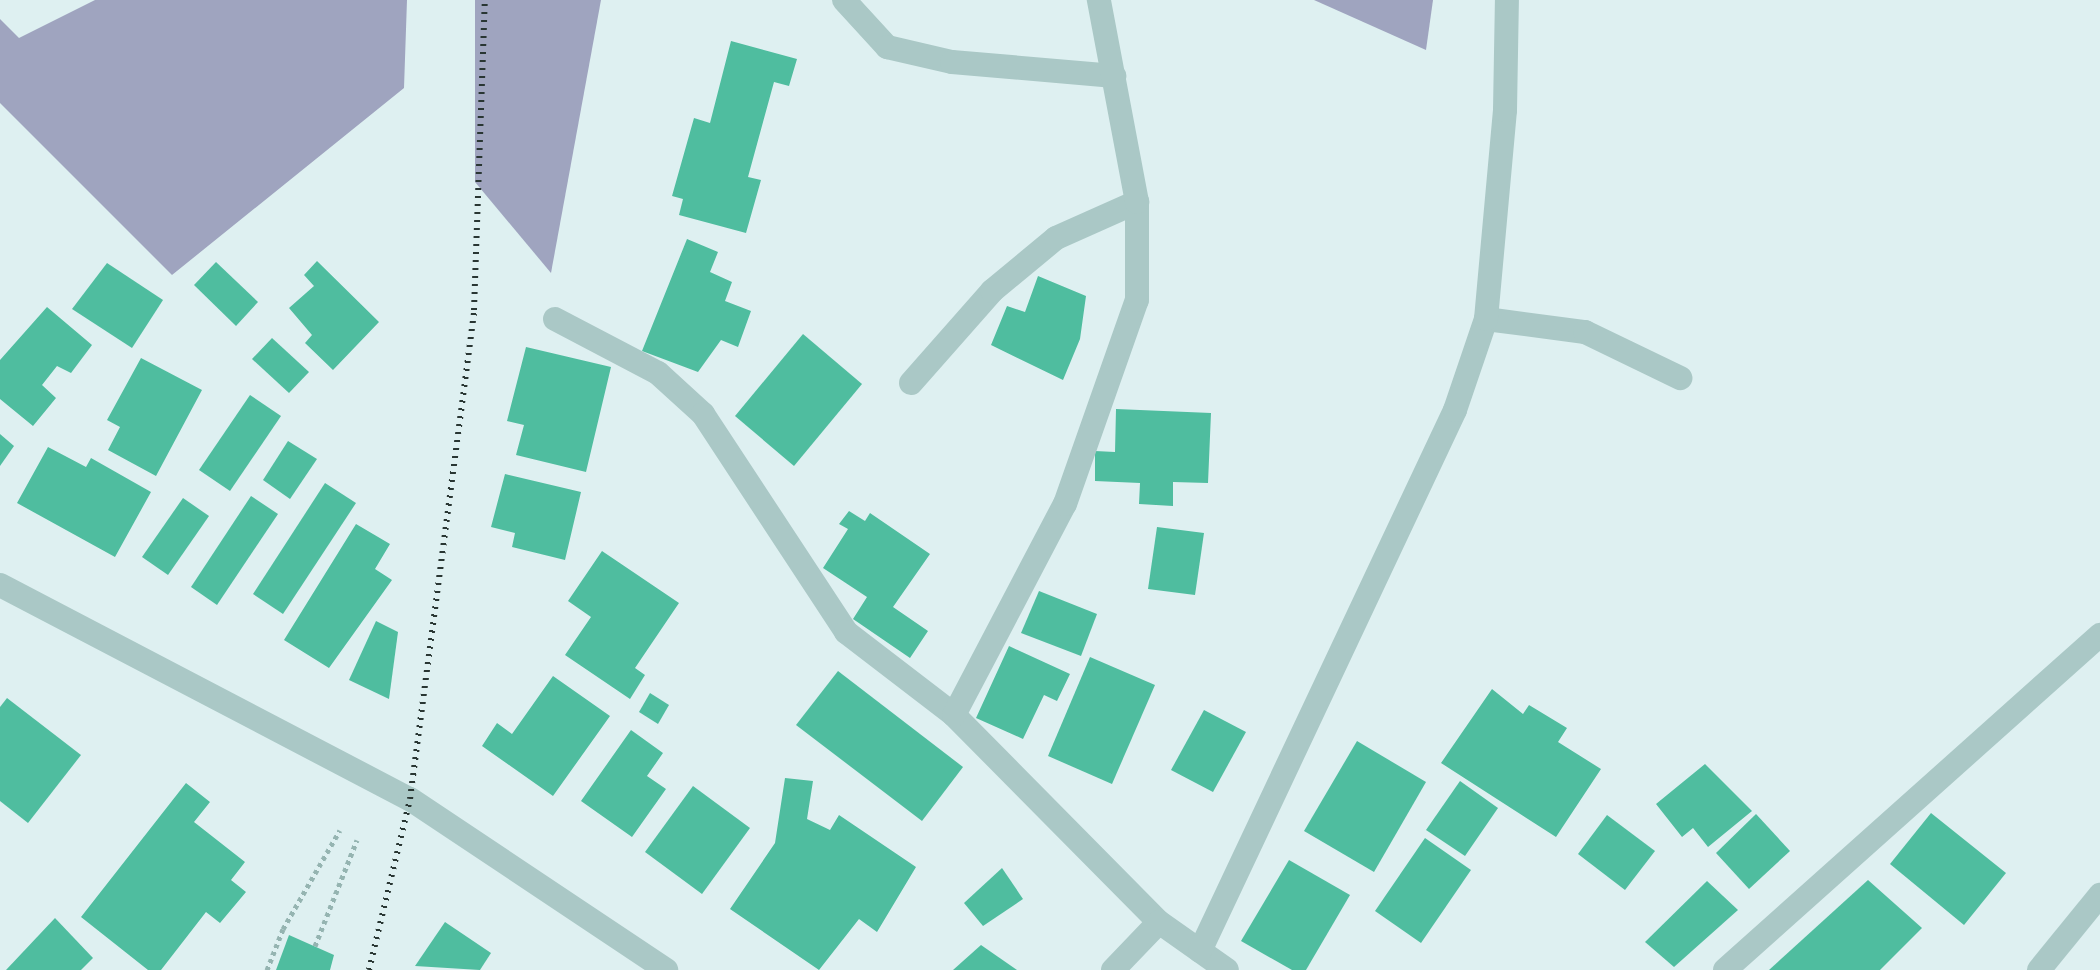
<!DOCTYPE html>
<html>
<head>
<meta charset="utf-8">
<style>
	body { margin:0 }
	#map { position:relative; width:2100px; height:970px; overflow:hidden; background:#def0f1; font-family:"IBM Plex Sans",sans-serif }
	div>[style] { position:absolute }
	.green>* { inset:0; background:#9fa4bf }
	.building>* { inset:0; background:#4fbd9f }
	.path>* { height:5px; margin-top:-2.5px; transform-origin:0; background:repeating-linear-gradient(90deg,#95b4b1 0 4px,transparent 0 8px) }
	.minor>* { height:24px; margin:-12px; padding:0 12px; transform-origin:12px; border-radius:12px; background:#aac8c6 }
	.rail>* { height:6px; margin-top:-3px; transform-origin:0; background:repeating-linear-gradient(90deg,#293633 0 2px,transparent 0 8px) }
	span { translate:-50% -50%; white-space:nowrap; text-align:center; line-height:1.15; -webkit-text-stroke:6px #eaf8f8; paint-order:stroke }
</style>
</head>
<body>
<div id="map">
	<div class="green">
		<i style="clip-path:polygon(95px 0,407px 0,404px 88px,172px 275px,0 103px,0 19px,19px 38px)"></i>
		<i style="clip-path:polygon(475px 0,601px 0,551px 273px,475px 182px)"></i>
		<i style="clip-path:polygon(1314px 0,1433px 0,1426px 50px)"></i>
	</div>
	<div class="building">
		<i style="clip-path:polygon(731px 41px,797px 59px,789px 86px,774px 82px,748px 177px,761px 180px,746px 233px,679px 215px,683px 199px,672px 196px,694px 118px,710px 123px)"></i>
		<i style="clip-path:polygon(687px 239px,718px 252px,710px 272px,732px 282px,725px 301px,751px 311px,738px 347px,721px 340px,698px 372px,642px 351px)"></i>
		<i style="clip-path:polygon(317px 261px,379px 322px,333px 370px,305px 343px,312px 335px,289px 308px,314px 286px,304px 275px)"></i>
		<i style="clip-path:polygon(216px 262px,258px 302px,236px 326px,194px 285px)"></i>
		<i style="clip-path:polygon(107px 263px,163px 300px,132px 348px,72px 309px)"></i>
		<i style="clip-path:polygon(1038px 276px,1086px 296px,1080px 339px,1063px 380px,991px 345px,1007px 306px,1025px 312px)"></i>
		<i style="clip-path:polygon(47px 307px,92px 345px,71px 373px,57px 366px,42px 385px,56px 398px,33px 426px,0 399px,0 360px)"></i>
		<i style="clip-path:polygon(803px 334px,862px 384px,794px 466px,735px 416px)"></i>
		<i style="clip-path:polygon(272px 338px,309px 372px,289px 393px,252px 359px)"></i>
		<i style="clip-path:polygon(526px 347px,611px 367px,586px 472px,516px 455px,524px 425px,507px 421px)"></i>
		<i style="clip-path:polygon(141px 358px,202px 390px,156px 476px,108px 450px,120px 427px,107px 420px)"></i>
		<i style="clip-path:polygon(250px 395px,281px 416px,230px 491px,199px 470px)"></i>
		<i style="clip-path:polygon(1116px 409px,1211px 413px,1208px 483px,1173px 482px,1173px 506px,1139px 504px,1140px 483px,1095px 481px,1095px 451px,1115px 452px)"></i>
		<i style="clip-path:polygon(0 434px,14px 446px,0 466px)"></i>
		<i style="clip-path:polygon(288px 441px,317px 459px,290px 499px,263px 480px)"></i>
		<i style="clip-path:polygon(48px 447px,86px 467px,91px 458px,151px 492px,115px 557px,17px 503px)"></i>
		<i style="clip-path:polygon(505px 474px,581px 492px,565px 560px,512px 547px,515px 533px,491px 527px)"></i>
		<i style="clip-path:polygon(325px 483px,356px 503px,283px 614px,253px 594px)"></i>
		<i style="clip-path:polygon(251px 496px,278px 514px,217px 605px,191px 587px)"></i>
		<i style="clip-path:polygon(183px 498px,209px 516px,168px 575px,142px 557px)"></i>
		<i style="clip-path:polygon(849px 511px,865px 521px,870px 513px,930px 554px,893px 607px,928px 631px,910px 658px,853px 619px,867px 597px,823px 568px,848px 529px,839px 524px)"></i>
		<i style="clip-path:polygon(356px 524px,390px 544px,375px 569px,392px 580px,329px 668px,284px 640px)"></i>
		<i style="clip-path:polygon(1157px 527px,1204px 533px,1195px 595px,1148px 589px)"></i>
		<i style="clip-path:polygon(602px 551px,679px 603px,635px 668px,645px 675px,630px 699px,565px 655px,591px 617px,568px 601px)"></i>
		<i style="clip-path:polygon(1039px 591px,1097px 614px,1081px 656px,1021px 633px)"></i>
		<i style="clip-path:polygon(376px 621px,398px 632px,389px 699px,349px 680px)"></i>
		<i style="clip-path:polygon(1009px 646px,1070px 674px,1057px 701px,1044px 695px,1023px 739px,976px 718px)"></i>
		<i style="clip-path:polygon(1090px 657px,1155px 685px,1112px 784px,1048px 756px)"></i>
		<i style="clip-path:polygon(838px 671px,963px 767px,922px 821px,796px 725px)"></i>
		<i style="clip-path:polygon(553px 676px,610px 716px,553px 796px,482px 746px,497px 723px,512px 734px)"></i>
		<i style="clip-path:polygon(1492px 689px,1523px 714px,1529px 705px,1567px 728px,1558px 742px,1601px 769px,1556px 837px,1441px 763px)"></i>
		<i style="clip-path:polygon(650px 693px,669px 705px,658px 724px,639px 712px)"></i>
		<i style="clip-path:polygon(7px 698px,81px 755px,28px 823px,0 801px,0 707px)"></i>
		<i style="clip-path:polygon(1204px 710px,1246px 732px,1213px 792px,1171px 770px)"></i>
		<i style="clip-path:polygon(631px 730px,663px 753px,647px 776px,666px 789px,632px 837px,581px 801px)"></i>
		<i style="clip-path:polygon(1357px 741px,1426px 782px,1374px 872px,1304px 831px)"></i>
		<i style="clip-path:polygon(1705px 764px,1752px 811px,1708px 847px,1693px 828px,1682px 837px,1656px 804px)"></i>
		<i style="clip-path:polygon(785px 778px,813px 781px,807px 819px,830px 830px,839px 815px,916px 867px,877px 932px,859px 919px,819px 970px,730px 909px,775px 843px)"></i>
		<i style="clip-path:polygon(1460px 781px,1498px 808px,1465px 856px,1426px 830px)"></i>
		<i style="clip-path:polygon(186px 783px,210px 802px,194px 822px,245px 862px,231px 880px,246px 892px,220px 923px,206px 912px,161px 970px,148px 970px,81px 917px)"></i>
		<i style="clip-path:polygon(693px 786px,750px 828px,702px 894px,645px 852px)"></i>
		<i style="clip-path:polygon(1931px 813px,2006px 873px,1964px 925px,1890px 864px)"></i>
		<i style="clip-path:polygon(1756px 814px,1790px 851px,1749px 889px,1716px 853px)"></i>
		<i style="clip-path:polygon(1607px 815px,1655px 851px,1625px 890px,1578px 854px)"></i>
		<i style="clip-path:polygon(1425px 838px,1471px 870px,1421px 943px,1375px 911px)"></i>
		<i style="clip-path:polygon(1289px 860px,1350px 895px,1306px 970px,1292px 970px,1241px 941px)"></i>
		<i style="clip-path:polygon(1002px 868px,1023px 899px,983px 926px,964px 903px)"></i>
		<i style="clip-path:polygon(1868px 880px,1922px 928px,1880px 970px,1769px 970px)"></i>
		<i style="clip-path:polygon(1707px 881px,1738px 910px,1674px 967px,1645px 942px)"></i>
		<i style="clip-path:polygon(55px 918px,93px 958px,81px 970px,6px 970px)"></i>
		<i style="clip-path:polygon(445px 922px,491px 953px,480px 970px,415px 966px)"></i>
		<i style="clip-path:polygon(289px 935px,334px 955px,330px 970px,276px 970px)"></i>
		<i style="clip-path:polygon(981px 945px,1017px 970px,953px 970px)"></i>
	</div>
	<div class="path">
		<i style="left:315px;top:946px;width:114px;rotate:-68.4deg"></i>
		<i style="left:267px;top:970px;width:44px;rotate:-68.7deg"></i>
		<i style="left:283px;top:929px;width:114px;rotate:-60.1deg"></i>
	</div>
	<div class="minor">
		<i style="left:844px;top:0;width:64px;rotate:47.5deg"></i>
		<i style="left:887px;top:47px;width:67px;rotate:13deg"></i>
		<i style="left:952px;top:62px;width:163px;rotate:4.9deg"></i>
		<i style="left:555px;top:319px;width:116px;rotate:27.7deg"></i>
		<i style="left:658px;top:373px;width:61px;rotate:42.3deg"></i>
		<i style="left:703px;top:414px;width:261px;rotate:56.7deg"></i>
		<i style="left:846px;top:632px;width:136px;rotate:37.5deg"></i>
		<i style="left:954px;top:715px;width:291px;rotate:45.3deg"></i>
		<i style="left:1159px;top:922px;width:83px;rotate:35.2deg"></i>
		<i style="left:1486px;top:319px;width:100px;rotate:7.5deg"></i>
		<i style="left:1585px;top:332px;width:106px;rotate:25.8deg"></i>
		<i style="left:911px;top:383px;width:123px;rotate:-48.6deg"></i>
		<i style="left:992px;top:291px;width:83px;rotate:-39.6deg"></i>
		<i style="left:1056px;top:238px;width:89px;rotate:-24deg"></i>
		<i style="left:0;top:585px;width:462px;rotate:27.6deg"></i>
		<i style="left:410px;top:799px;width:308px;rotate:33.7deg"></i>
		<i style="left:954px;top:715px;width:238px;rotate:-62.3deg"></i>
		<i style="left:1065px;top:504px;width:216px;rotate:-70.6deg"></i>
		<i style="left:1137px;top:300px;width:98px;rotate:-90deg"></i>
		<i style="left:1137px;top:202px;width:206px;rotate:-100.7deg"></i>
		<i style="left:1200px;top:951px;width:598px;rotate:-64.76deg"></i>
		<i style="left:1455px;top:410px;width:96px;rotate:-71.2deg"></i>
		<i style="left:1486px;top:319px;width:210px;rotate:-84.8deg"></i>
		<i style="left:1505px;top:110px;width:110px;rotate:-89deg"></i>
		<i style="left:1113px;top:970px;width:66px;rotate:-46.2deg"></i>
		<i style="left:1725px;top:970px;width:503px;rotate:-41.78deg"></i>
		<i style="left:2039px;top:970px;width:97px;rotate:-50.9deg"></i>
	</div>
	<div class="rail">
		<i style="left:369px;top:970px;width:176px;rotate:-76.5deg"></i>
		<i style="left:410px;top:799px;width:493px;rotate:-82.5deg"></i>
		<i style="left:474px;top:310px;width:310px;rotate:-88deg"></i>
	</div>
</div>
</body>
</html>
